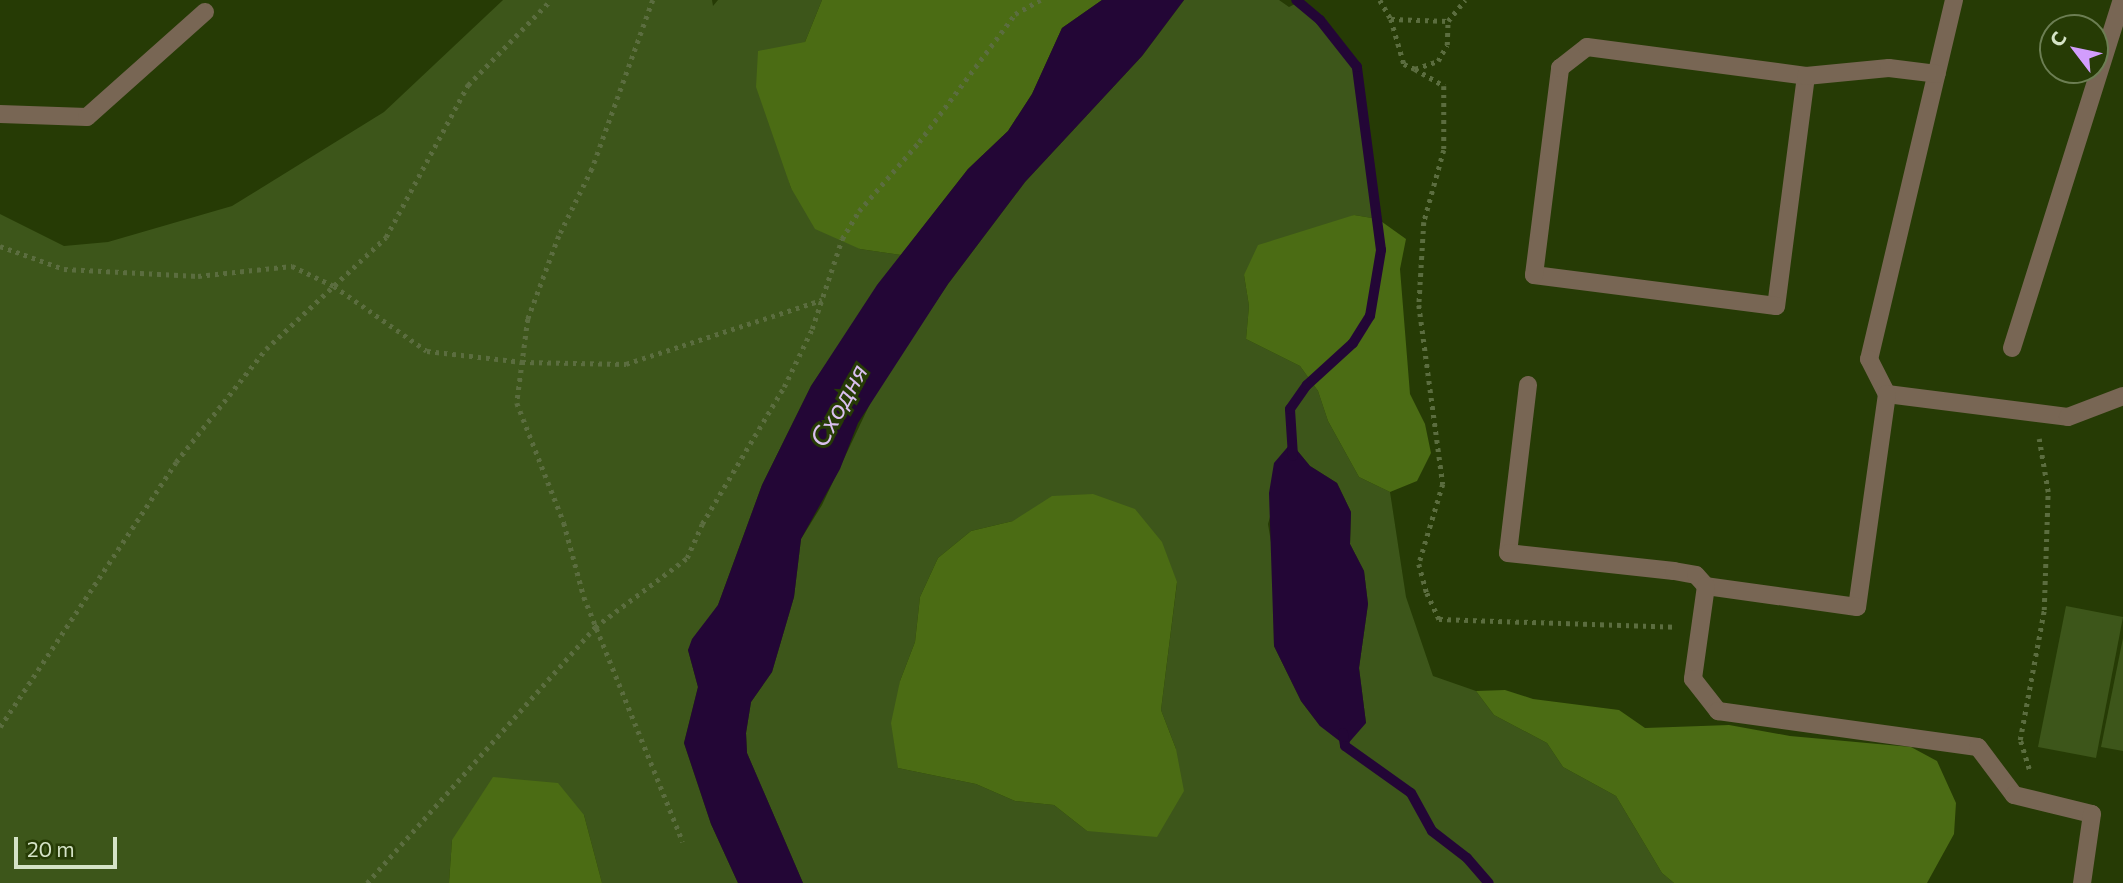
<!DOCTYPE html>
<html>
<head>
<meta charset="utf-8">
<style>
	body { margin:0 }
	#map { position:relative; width:2123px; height:883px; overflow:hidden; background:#263b05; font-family:Commissioner,sans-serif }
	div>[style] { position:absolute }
	.green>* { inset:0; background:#3d561a }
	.forest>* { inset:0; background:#4b6c14 }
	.water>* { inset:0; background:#230636 }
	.stream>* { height:10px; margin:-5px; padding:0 5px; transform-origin:5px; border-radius:5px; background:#230636 }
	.path>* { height:4.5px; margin-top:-2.25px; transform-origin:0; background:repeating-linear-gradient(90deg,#5b6d3f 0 3.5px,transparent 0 8.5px) }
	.service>* { height:18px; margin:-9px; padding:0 9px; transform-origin:9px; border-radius:9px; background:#786654 }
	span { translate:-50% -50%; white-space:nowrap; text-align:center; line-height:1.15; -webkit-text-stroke:6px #263b05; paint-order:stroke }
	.water-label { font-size:26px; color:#d9bfef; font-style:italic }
	.north { position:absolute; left:2039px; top:14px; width:70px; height:70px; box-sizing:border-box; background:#263b05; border:2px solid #6c7e53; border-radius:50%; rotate:302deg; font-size:19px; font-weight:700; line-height:28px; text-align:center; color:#d5e3c7 }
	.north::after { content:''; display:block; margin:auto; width:24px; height:32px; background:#d29dfd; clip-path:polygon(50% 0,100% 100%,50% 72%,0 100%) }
	.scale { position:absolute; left:14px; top:837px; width:103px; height:32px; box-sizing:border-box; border:4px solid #d5e3c7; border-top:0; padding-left:9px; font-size:21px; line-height:24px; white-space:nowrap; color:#d5e3c7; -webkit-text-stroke:5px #263b05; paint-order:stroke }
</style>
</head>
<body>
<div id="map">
	<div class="green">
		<i style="clip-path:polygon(503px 0,712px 0,713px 6px,718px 0,822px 0,805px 42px,780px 150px,791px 188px,860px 249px,901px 255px,811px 386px,762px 485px,718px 605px,688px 650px,698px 687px,684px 743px,711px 824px,738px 883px,602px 883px,584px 815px,452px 840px,449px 883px,0 883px,0 214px,64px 246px,108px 242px,232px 206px,384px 112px)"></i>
		<i style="clip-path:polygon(evenodd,1184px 0,1279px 0,1289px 7px,1297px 3px,1320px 20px,1357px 67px,1362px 128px,1372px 158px,1371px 189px,1378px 219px,1354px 215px,1244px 275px,1249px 306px,1246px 339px,1300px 366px,1318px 391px,1328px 421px,1359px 477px,1390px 492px,1406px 597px,1433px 676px,1476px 691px,1494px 715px,1547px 743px,1563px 767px,1616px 796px,1662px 873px,1674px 883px,803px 883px,747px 753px,746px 733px,751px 702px,772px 672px,794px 597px,801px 539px,822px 505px,877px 389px,948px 284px,1025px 182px,1142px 56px,1184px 0,1291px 443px,1310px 466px,1337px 483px,1351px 512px,1350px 544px,1364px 571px,1368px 604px,1359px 668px,1366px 723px,1320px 726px,1301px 701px,1274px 646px,1273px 554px,1268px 524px,1291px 443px,1184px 0,1013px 521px,1177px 583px,1161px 710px,1176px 749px,1087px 831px,1054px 805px,1015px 801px,976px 784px,898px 768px,900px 681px,915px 642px,920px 597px,938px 558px,971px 531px,1013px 521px)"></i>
		<i style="clip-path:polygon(2066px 606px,2123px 617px,2096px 758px,2038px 747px)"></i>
		<i style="clip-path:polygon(2123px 638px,2123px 751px,2101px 747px)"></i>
	</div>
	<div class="forest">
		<i style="clip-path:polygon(822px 0,1102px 0,1062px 28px,1032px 94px,1008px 131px,968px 169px,901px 255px,860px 249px,815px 229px,791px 188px,756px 87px,758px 51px,805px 42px)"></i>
		<i style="clip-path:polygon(1354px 215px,1378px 219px,1406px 239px,1400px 269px,1410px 394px,1425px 424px,1431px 453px,1417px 481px,1390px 492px,1359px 477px,1328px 421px,1318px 391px,1300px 366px,1246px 339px,1249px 306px,1244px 275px,1258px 245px)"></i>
		<i style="clip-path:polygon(1093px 494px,1135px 509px,1162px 542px,1177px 582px,1161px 710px,1176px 749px,1184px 791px,1157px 837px,1087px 831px,1054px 805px,1015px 801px,976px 784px,898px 768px,891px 723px,900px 681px,915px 642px,920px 597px,938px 558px,971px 531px,1013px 521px,1052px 496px)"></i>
		<i style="clip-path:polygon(1505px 690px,1533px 699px,1619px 710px,1645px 728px,1729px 725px,1790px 736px,1911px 747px,1937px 761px,1956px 803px,1954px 834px,1927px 883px,1674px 883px,1662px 873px,1616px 796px,1563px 767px,1547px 743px,1494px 715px,1476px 691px)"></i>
		<i style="clip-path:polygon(493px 777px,558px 783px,584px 815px,602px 883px,449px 883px,452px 840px)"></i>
	</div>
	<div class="water">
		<i style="clip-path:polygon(1102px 0,1184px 0,1142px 56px,1025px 182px,948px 284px,858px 423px,840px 469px,801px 539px,794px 597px,772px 672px,751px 702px,746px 733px,747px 753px,803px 883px,738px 883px,711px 824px,684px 743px,698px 687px,688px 650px,692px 639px,718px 605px,762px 485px,811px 386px,877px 285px,968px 169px,1008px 131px,1032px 94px,1062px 28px)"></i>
		<i style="clip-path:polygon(1291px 443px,1310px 466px,1337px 483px,1351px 512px,1350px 544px,1364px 571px,1368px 604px,1359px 668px,1366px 723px,1346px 746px,1320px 726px,1301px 701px,1274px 646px,1269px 493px,1274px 463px)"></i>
	</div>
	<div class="stream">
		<i style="left:1293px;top:456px;width:47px;rotate:-93.7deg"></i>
		<i style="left:1290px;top:409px;width:29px;rotate:-55deg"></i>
		<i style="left:1307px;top:385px;width:62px;rotate:-42.4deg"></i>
		<i style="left:1353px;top:343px;width:32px;rotate:-58deg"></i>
		<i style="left:1370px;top:316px;width:67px;rotate:-80.5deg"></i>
		<i style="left:1381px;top:250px;width:185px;rotate:-97.5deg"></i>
		<i style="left:1357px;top:67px;width:60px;rotate:-128.2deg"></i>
		<i style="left:1320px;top:20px;width:31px;rotate:-140deg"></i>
		<i style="left:1343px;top:733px;width:13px;rotate:81deg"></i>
		<i style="left:1345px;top:746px;width:81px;rotate:35.5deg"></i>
		<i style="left:1411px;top:793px;width:43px;rotate:61.1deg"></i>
		<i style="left:1432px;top:831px;width:44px;rotate:37.6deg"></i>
		<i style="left:1467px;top:858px;width:33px;rotate:49deg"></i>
	</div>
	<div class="path">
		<i style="left:653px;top:0;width:180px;rotate:109.8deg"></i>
		<i style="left:592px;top:169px;width:75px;rotate:116.2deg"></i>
		<i style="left:559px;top:236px;width:89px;rotate:110.5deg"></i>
		<i style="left:528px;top:319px;width:85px;rotate:97.5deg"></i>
		<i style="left:517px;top:403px;width:129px;rotate:68.6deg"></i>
		<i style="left:564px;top:523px;width:77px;rotate:74.9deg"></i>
		<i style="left:584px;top:597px;width:264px;rotate:68deg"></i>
		<i style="left:1380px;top:0;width:22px;rotate:60deg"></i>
		<i style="left:1391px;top:19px;width:47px;rotate:73.9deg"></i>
		<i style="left:1404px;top:64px;width:12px;rotate:24deg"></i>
		<i style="left:1415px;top:69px;width:24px;rotate:-19deg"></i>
		<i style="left:1438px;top:61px;width:18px;rotate:-61deg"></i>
		<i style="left:1447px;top:45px;width:24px;rotate:-88deg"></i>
		<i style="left:1448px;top:21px;width:27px;rotate:-51deg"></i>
		<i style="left:1391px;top:19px;width:57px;rotate:2deg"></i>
		<i style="left:1415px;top:69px;width:34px;rotate:30deg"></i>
		<i style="left:1444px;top:86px;width:64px;rotate:90deg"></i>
		<i style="left:1444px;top:150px;width:75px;rotate:105.5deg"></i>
		<i style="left:1424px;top:222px;width:83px;rotate:93.4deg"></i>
		<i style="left:1419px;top:305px;width:181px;rotate:82.4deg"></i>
		<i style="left:1443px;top:484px;width:84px;rotate:106.7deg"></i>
		<i style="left:1419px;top:564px;width:30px;rotate:75deg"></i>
		<i style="left:1427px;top:593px;width:29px;rotate:65deg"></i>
		<i style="left:1439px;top:619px;width:236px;rotate:1.9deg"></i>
		<i style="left:0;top:246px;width:68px;rotate:19.8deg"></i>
		<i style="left:64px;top:269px;width:134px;rotate:3deg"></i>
		<i style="left:198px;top:276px;width:95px;rotate:-6.1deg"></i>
		<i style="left:292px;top:266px;width:47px;rotate:25.5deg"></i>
		<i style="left:334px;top:286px;width:113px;rotate:35deg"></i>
		<i style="left:427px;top:351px;width:96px;rotate:6.6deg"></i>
		<i style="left:522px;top:362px;width:104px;rotate:1.1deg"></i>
		<i style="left:626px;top:364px;width:206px;rotate:-18.1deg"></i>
		<i style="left:0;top:727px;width:318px;rotate:-56.4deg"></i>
		<i style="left:176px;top:462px;width:144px;rotate:-51.5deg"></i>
		<i style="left:266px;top:349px;width:164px;rotate:-43deg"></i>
		<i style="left:386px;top:237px;width:173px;rotate:-61.7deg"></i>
		<i style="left:468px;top:85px;width:119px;rotate:-45.7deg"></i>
		<i style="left:2029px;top:769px;width:30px;rotate:-107deg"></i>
		<i style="left:2020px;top:740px;width:132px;rotate:-79.5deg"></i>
		<i style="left:2044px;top:610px;width:118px;rotate:-88.1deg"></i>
		<i style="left:2048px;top:492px;width:54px;rotate:-99.6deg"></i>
		<i style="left:367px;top:883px;width:343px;rotate:-48.3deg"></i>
		<i style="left:595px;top:627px;width:115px;rotate:-36.9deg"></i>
		<i style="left:687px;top:558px;width:37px;rotate:-66deg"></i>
		<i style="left:702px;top:524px;width:160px;rotate:-59.1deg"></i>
		<i style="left:784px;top:387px;width:64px;rotate:-64.2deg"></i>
		<i style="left:812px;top:329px;width:95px;rotate:-71.6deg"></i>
		<i style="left:842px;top:239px;width:33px;rotate:-59deg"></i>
		<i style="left:859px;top:211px;width:91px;rotate:-49deg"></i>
		<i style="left:919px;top:142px;width:160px;rotate:-53.1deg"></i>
		<i style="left:1015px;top:14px;width:29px;rotate:-29deg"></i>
	</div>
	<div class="service">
		<i style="left:1954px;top:0;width:369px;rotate:103.3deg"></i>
		<i style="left:1869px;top:359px;width:39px;rotate:63deg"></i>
		<i style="left:1887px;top:394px;width:182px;rotate:7.2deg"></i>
		<i style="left:2068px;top:417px;width:59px;rotate:-20.9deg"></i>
		<i style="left:1806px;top:76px;width:232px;rotate:97.4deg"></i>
		<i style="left:1776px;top:306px;width:244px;rotate:-172.7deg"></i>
		<i style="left:1534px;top:275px;width:209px;rotate:-82.8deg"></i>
		<i style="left:1560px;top:68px;width:34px;rotate:-38deg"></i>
		<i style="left:1587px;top:47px;width:221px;rotate:7.5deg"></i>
		<i style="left:1806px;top:76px;width:83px;rotate:-5.5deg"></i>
		<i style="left:1889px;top:68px;width:48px;rotate:7.1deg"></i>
		<i style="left:0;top:114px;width:87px;rotate:2deg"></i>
		<i style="left:87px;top:117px;width:158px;rotate:-41.7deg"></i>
		<i style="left:2012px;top:348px;width:365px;rotate:-72.5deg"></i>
		<i style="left:1528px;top:385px;width:169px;rotate:96.8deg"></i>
		<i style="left:1508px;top:553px;width:167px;rotate:6.2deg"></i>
		<i style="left:1674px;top:571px;width:22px;rotate:10deg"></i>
		<i style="left:1696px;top:575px;width:15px;rotate:48deg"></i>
		<i style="left:1887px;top:394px;width:215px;rotate:98deg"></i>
		<i style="left:1857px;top:607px;width:152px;rotate:-172.1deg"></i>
		<i style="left:1706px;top:586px;width:94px;rotate:98deg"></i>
		<i style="left:1693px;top:679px;width:41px;rotate:52deg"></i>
		<i style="left:1718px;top:711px;width:262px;rotate:7.9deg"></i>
		<i style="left:1978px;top:747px;width:60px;rotate:53.1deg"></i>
		<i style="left:2014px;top:795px;width:80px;rotate:13.7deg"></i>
		<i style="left:2092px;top:814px;width:70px;rotate:98.2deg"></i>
	</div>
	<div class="water-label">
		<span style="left:838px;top:405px;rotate:-61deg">Сходня</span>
	</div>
	<div class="north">С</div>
	<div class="scale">20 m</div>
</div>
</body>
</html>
